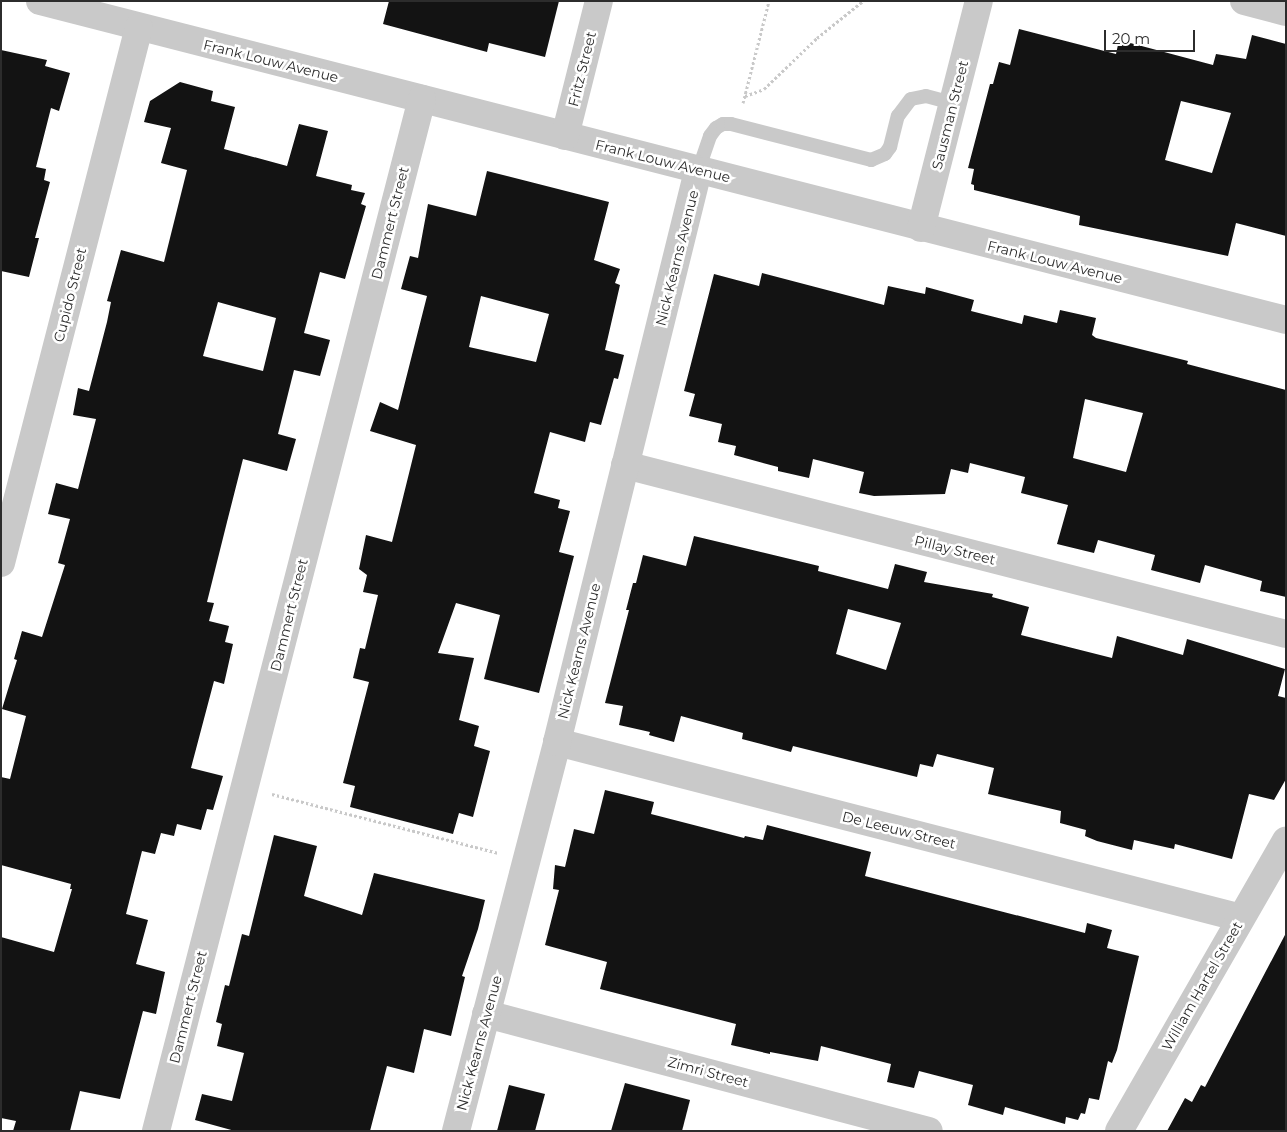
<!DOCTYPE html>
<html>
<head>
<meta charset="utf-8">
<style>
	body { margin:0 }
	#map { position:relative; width:1287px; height:1132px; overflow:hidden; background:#fff; font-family:Montserrat,sans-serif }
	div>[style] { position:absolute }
	.building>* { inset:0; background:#131313 }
	.path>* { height:3px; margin-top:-1.5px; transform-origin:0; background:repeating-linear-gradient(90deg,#c9c9c9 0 2.5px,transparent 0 5px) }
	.service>* { height:14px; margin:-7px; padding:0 7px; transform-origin:7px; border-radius:7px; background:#c9c9c9 }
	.minor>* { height:28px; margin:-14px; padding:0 14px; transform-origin:14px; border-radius:14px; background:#c9c9c9 }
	span { translate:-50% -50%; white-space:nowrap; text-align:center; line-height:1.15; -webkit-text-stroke:5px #fff; paint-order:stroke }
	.street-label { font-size:14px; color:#2c2c2c }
	.frame { position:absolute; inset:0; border:2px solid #2c2c2c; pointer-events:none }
	.scale { position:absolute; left:1104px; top:30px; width:91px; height:22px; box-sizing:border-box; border:2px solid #2c2c2c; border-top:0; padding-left:6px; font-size:15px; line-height:18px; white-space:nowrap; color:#2c2c2c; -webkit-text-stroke:4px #fff; paint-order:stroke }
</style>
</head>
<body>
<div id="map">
	<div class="building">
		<i style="clip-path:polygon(389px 1px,559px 1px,545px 57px,489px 43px,487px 52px,383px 24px)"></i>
		<i style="clip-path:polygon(evenodd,1019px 29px,1116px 54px,1119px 40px,1213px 65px,1216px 54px,1246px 59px,1252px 35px,1286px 44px,1286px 236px,1236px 223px,1228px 256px,1079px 225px,1080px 216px,974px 190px,974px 185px,971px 184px,974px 169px,968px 168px,990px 84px,993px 84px,999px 62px,1010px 65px,1019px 29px,1181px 101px,1231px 113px,1212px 173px,1165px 160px,1181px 101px)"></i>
		<i style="clip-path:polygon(1px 50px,47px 60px,45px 66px,70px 73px,59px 111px,51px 108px,36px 167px,46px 169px,44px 180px,50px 182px,35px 238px,39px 238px,29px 277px,1px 271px)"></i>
		<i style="clip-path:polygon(evenodd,180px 82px,213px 91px,211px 101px,235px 107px,224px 149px,287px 166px,299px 124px,328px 131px,316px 176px,352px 185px,351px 190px,365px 193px,361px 204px,366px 206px,345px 279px,320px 272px,304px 333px,330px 340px,320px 376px,294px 370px,278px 434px,296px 439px,287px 471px,243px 459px,227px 522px,207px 602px,214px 603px,209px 621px,229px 626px,225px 642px,233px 644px,224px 684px,214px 681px,191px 768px,223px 776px,213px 810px,207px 809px,201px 830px,177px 824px,174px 836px,161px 833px,155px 854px,142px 851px,126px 914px,148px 920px,136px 964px,165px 972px,156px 1014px,143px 1011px,120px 1099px,80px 1091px,70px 1131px,13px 1131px,16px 1121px,1px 1118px,1px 937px,54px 952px,72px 889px,70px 889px,71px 884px,1px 865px,1px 777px,10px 779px,26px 716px,2px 709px,17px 660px,14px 659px,22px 631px,42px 637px,65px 565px,58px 563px,70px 519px,48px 514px,56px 483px,78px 489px,96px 419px,73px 415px,78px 388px,89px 391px,107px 322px,111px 302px,107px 301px,121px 250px,164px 262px,187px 170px,161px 163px,171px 128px,144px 122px,150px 101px,180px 82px,218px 302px,276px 318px,263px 371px,203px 356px,218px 302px)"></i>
		<i style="clip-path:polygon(evenodd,487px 171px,609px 202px,594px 260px,620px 269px,615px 283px,620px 285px,605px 350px,624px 355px,618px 379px,614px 378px,601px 425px,590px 422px,585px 442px,550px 432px,534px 493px,560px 500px,558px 508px,570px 511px,559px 552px,574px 556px,539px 693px,484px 679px,500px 615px,456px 603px,438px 653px,474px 658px,459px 720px,479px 726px,474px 746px,490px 751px,473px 817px,459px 813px,453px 834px,350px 807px,355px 786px,343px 783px,369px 682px,353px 678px,360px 648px,365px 649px,378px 595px,363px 592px,367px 575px,359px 569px,366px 535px,392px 542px,416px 445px,370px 431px,380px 402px,398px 410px,427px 296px,401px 289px,410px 256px,418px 258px,428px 204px,476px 216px,487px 171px,481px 296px,549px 314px,536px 362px,469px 347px,481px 296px)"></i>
		<i style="clip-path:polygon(evenodd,762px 273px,884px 305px,888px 286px,925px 294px,926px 287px,974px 300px,971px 311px,1022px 324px,1024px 315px,1057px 323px,1060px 310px,1096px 318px,1092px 335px,1096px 338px,1188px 361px,1187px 364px,1286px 390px,1286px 597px,1260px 591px,1262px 581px,1205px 565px,1200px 583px,1151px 570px,1155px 555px,1098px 540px,1094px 553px,1057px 544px,1068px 505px,1021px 493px,1025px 477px,970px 463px,968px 473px,951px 469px,945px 494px,874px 496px,859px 493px,864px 472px,813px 459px,809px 478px,778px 471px,778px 467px,734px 455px,736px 446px,718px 442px,722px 424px,689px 416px,695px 394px,684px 391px,714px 274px,759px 286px,762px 273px,1085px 399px,1143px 413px,1126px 472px,1073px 458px,1085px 399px)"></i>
		<i style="clip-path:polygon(evenodd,694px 536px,819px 566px,818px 571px,888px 589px,895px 564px,927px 572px,924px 582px,993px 594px,992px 597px,1029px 607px,1021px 635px,1112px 658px,1117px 636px,1183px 655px,1187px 639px,1285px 669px,1278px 696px,1286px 698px,1286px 779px,1274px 800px,1249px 794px,1232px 859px,1175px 844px,1174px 849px,1134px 840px,1132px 850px,1097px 841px,1085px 836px,1086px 830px,1060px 823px,1061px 811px,988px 794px,994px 768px,937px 754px,933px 767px,920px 764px,917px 777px,793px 746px,791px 752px,742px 739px,743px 733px,681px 716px,674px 742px,649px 735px,650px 732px,619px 725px,623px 706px,605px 703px,629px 610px,626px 610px,633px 583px,636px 583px,643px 555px,686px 566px,694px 536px,848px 609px,901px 623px,886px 670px,836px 654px,848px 609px)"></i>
		<i style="clip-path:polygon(605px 790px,654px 802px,651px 814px,744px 838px,745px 836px,763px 840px,767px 825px,871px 852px,865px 876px,1085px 933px,1087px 923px,1112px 930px,1107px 948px,1139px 956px,1117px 1050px,1112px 1063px,1108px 1061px,1099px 1100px,1089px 1098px,1085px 1114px,1081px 1113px,1078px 1120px,1066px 1117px,1065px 1124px,1005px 1107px,1003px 1115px,968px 1105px,973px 1085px,919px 1071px,914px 1088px,887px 1082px,891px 1064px,821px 1046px,818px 1061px,770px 1052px,770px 1054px,731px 1045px,736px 1024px,600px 989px,607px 962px,545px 945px,559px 890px,553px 889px,555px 865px,565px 867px,574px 829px,594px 834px)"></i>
		<i style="clip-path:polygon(274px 835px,317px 846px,304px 896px,362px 915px,374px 873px,485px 900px,478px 929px,462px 976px,465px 977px,451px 1036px,424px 1029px,414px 1073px,387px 1066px,370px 1131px,235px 1131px,195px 1120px,202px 1094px,232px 1101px,244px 1053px,217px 1046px,222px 1024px,216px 1022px,225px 985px,229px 986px,242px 934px,249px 936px)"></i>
		<i style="clip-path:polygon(1286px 933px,1286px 1131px,1167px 1131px,1185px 1098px,1192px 1102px,1201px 1085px,1205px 1087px)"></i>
		<i style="clip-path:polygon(625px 1083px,690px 1100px,682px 1131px,611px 1131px)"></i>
		<i style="clip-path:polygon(509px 1085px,545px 1094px,535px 1131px,497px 1131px)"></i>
	</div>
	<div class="path">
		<i style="left:745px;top:96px;width:20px;rotate:-20deg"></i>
		<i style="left:764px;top:89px;width:74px;rotate:-43.9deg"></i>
		<i style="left:817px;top:38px;width:59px;rotate:-38.8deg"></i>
		<i style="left:743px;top:103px;width:105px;rotate:-75.7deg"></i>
		<i style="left:272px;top:794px;width:234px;rotate:14.6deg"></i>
	</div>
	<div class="service">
		<i style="left:698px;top:171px;width:37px;rotate:-71deg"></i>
		<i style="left:710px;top:136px;width:10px;rotate:-53deg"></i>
		<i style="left:716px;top:128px;width:8px;rotate:-30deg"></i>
		<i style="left:723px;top:124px;width:8px"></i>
		<i style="left:731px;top:124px;width:145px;rotate:14.4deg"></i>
		<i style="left:871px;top:160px;width:15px;rotate:-23deg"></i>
		<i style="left:885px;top:154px;width:9px;rotate:-54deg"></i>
		<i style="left:890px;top:147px;width:32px;rotate:-76deg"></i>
		<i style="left:898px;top:116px;width:21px;rotate:-53deg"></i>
		<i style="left:911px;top:99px;width:15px;rotate:-11deg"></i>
		<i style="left:926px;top:96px;width:28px;rotate:15deg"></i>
	</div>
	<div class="minor">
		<i style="left:40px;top:1px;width:1286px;rotate:14.36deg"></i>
		<i style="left:1244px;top:1px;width:43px;rotate:14.7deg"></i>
		<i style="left:565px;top:136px;width:139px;rotate:-75.9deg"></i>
		<i style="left:921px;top:228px;width:234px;rotate:-75.7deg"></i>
		<i style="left:625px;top:465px;width:682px;rotate:14.34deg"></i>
		<i style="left:1px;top:563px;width:553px;rotate:-75.56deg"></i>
		<i style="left:557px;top:742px;width:706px;rotate:14.43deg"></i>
		<i style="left:486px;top:1014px;width:458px;rotate:14.8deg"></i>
		<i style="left:156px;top:1131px;width:1066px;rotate:-75.55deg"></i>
		<i style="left:456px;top:1131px;width:402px;rotate:-75.4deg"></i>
		<i style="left:557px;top:742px;width:588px;rotate:-76.13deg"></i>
		<i style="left:1119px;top:1131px;width:335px;rotate:-60.1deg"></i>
	</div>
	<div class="street-label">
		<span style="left:271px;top:61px;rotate:14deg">Frank Louw Avenue</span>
		<span style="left:582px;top:69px;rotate:-76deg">Fritz Street</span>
		<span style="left:950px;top:115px;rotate:-76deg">Sausman Street</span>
		<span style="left:663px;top:161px;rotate:14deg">Frank Louw Avenue</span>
		<span style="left:390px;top:223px;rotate:-76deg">Dammert Street</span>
		<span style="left:677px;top:258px;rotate:-76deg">Nick Kearns Avenue</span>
		<span style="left:1055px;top:262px;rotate:14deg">Frank Louw Avenue</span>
		<span style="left:70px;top:295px;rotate:-76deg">Cupido Street</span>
		<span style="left:955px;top:550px;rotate:14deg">Pillay Street</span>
		<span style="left:289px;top:615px;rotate:-76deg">Dammert Street</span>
		<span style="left:579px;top:651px;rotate:-76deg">Nick Kearns Avenue</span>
		<span style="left:899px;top:830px;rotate:14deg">De Leeuw Street</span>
		<span style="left:1202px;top:986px;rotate:-60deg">William Hartel Street</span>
		<span style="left:188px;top:1007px;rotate:-76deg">Dammert Street</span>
		<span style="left:479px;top:1043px;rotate:-75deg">Nick Kearns Avenue</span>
		<span style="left:708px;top:1072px;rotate:15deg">Zimri Street</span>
	</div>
	<div class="frame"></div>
	<div class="scale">20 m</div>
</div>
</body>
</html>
